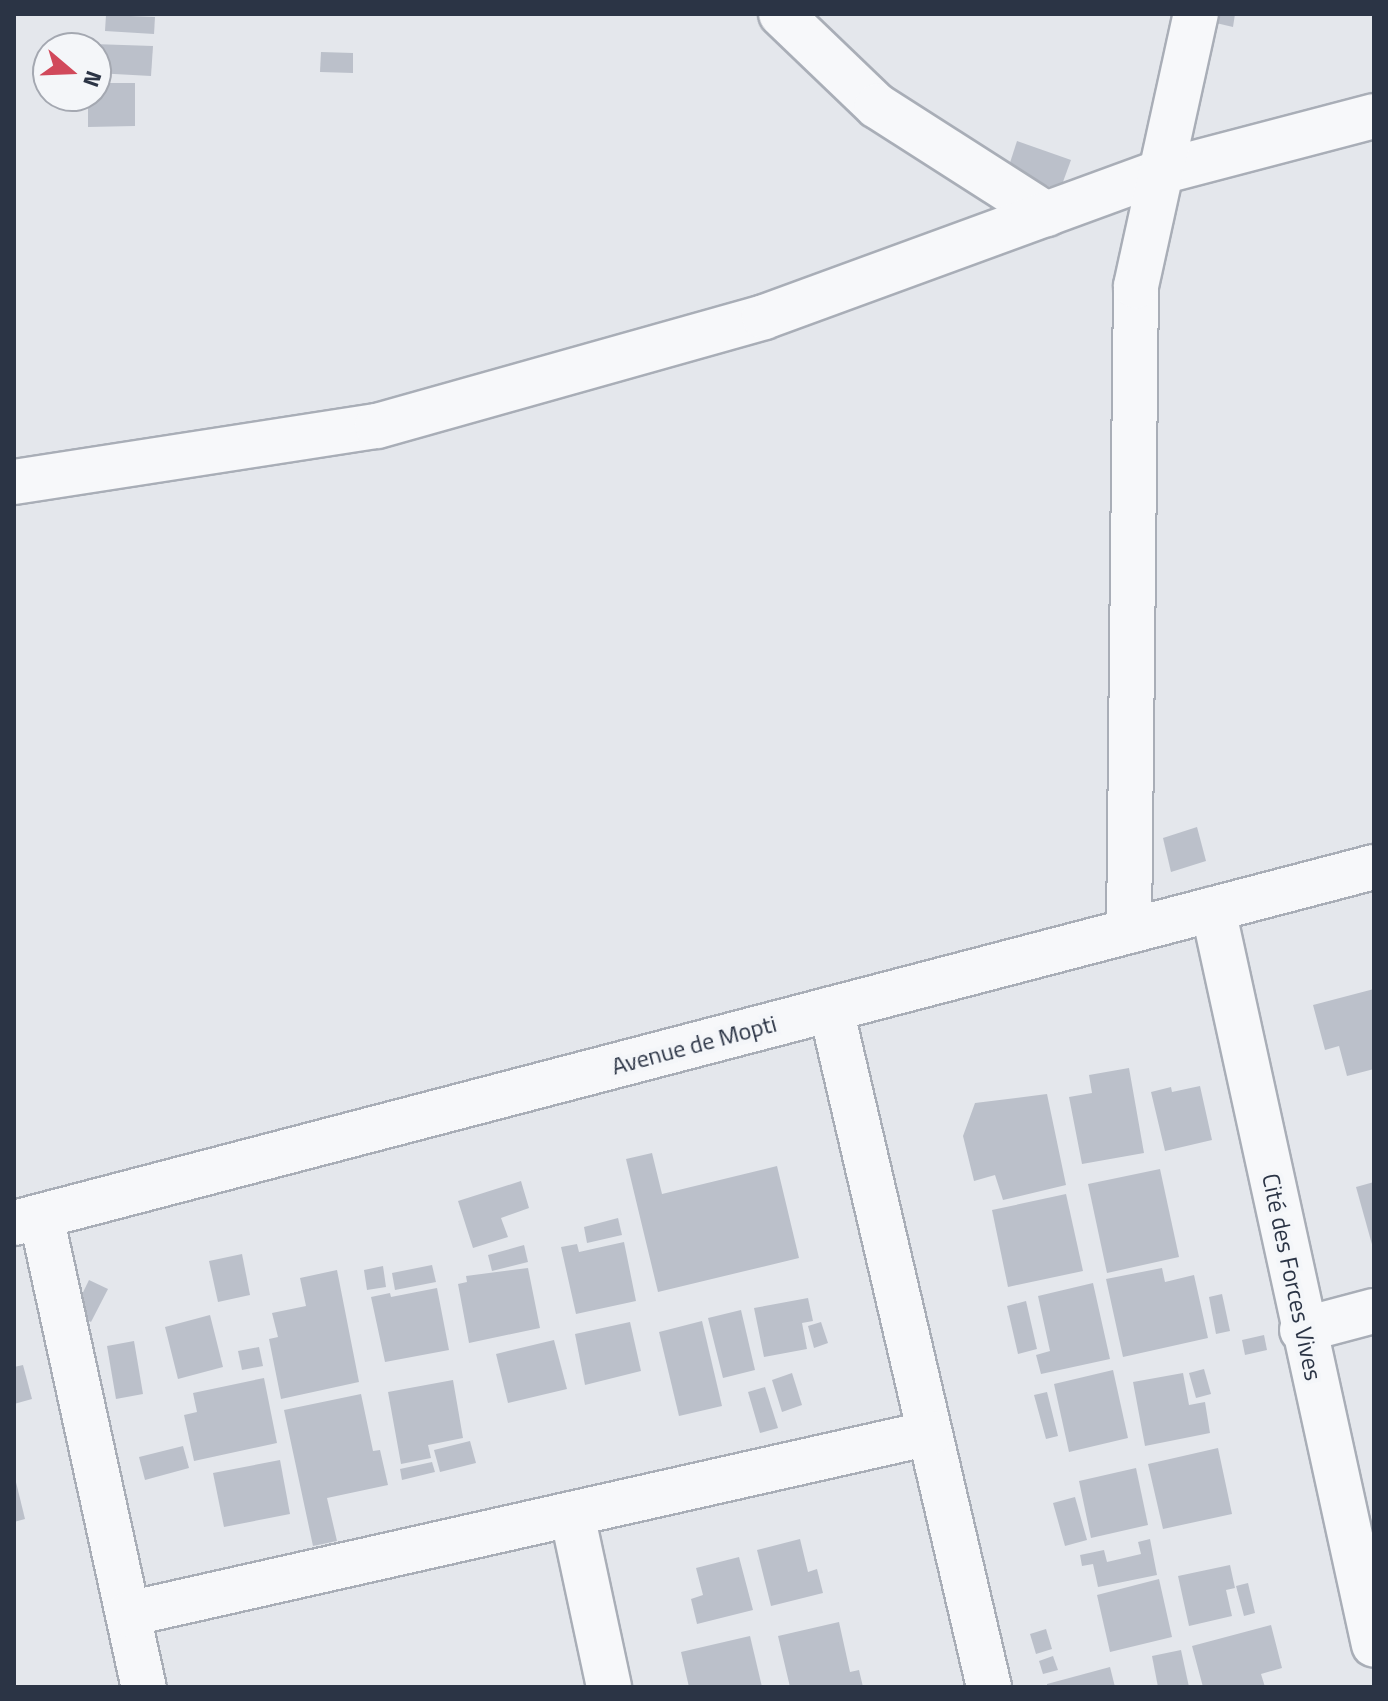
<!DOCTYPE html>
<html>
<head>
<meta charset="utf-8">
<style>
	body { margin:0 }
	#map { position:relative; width:1388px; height:1701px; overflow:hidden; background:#e4e7ec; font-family:"Titillium Web",sans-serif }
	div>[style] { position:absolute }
	.building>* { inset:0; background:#bbc0ca }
	.roads { filter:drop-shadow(2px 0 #a9aeb7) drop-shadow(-2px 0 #a9aeb7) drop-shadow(0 2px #a9aeb7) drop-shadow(0 -2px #a9aeb7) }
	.minor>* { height:44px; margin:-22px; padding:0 22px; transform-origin:22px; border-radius:22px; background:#f7f8fa }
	span { translate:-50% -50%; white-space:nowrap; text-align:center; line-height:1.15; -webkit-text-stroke:8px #f4f6f9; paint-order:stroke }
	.street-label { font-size:24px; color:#2b3445 }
	.frame { position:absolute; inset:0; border:16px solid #2b3445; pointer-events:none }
	.north { position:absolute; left:32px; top:32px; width:80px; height:80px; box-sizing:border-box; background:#f4f6f9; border:2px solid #a4a8b1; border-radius:50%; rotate:109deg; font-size:22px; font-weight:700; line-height:32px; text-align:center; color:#2b3445 }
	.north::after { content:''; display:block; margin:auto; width:28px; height:36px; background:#d1495b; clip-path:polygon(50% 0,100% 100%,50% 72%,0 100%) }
</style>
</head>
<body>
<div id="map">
	<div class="building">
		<i style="clip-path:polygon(1217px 14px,1235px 14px,1233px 27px,1216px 23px)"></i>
		<i style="clip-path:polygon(106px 15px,155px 17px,154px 34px,105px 31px)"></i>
		<i style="clip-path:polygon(93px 44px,153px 46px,151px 76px,96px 73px)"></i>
		<i style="clip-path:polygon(321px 52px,353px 53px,353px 73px,320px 72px)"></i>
		<i style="clip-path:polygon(96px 83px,135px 83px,135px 126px,88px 127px,88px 96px,96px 96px)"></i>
		<i style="clip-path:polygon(1017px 141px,1071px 160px,1060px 190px,1007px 172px)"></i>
		<i style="clip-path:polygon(1197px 827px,1206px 861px,1171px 872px,1163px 838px)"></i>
		<i style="clip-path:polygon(1374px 989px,1374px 1069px,1347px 1076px,1339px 1046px,1325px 1050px,1313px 1005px)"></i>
		<i style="clip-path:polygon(1129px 1068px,1144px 1153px,1082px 1164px,1069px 1097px,1092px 1093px,1089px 1075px)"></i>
		<i style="clip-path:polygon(1200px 1086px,1212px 1140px,1165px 1151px,1151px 1092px,1171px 1087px,1172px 1092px)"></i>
		<i style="clip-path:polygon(1047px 1094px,1066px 1185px,1003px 1200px,995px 1175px,974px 1181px,963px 1136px,975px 1103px)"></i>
		<i style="clip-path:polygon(652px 1153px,662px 1194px,777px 1166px,799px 1258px,658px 1292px,626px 1159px)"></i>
		<i style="clip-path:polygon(1160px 1169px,1179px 1257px,1107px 1273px,1088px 1184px)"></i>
		<i style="clip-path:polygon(521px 1181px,529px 1208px,501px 1218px,508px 1237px,473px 1248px,458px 1201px)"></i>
		<i style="clip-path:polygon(1374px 1182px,1374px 1248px,1373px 1248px,1356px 1187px)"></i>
		<i style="clip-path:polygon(1066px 1194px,1083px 1271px,1008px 1287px,992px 1210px)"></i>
		<i style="clip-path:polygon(618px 1218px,622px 1235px,587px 1243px,584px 1227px)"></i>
		<i style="clip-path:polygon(624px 1242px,636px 1301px,576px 1314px,561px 1247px,577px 1244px,579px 1252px)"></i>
		<i style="clip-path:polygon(524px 1245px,528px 1262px,492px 1271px,488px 1255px)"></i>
		<i style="clip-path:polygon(242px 1254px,250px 1295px,218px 1302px,209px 1261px)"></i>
		<i style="clip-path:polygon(432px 1265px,436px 1282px,395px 1290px,392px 1273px)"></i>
		<i style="clip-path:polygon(383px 1266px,386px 1287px,367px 1290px,364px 1270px)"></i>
		<i style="clip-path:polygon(528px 1268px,540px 1328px,469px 1343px,458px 1284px,467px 1282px,466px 1276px)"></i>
		<i style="clip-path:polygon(1162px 1268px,1165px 1282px,1194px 1275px,1208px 1338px,1123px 1357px,1106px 1279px)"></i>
		<i style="clip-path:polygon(337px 1270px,359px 1382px,281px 1399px,269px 1339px,278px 1337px,272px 1313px,306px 1306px,300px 1278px)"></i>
		<i style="clip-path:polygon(89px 1280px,108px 1289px,91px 1322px,73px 1313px)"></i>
		<i style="clip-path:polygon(1093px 1283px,1110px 1359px,1041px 1374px,1036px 1355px,1050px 1351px,1038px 1296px)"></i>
		<i style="clip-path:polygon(437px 1288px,449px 1350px,385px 1362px,371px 1297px,390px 1293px,391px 1297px)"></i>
		<i style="clip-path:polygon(1222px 1294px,1230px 1331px,1216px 1334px,1209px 1297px)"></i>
		<i style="clip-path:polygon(808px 1298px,813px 1321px,802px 1323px,807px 1349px,764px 1357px,754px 1308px)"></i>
		<i style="clip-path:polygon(1026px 1301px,1037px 1349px,1018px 1354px,1007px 1306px)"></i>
		<i style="clip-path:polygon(741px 1310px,755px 1370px,723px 1378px,708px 1318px)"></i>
		<i style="clip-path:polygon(210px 1315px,223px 1367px,178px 1379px,165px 1327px)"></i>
		<i style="clip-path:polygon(702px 1321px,722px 1406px,679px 1416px,659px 1332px)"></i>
		<i style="clip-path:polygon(630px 1322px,641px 1371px,585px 1385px,575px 1334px)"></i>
		<i style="clip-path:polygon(821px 1322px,828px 1343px,814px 1348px,808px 1326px)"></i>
		<i style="clip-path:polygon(1264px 1335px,1267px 1350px,1245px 1355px,1242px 1340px)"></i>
		<i style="clip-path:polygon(554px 1340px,567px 1389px,508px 1403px,496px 1354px)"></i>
		<i style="clip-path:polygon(134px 1341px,143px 1394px,116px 1399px,107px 1346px)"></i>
		<i style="clip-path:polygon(259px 1347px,263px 1366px,242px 1370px,238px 1351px)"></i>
		<i style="clip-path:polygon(23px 1365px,32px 1399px,14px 1404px,14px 1367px)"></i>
		<i style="clip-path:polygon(1204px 1369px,1211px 1394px,1196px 1398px,1189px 1373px)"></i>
		<i style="clip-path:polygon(1113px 1370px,1128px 1438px,1069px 1452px,1054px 1384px)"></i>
		<i style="clip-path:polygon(792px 1373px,802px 1405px,782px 1412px,772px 1380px)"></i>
		<i style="clip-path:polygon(1183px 1373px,1189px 1405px,1205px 1402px,1210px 1433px,1145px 1446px,1133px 1382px)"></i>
		<i style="clip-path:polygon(264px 1378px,277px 1443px,194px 1461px,184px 1415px,197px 1412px,193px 1393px)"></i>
		<i style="clip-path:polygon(453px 1380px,463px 1438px,428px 1445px,431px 1458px,401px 1464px,388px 1392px)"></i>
		<i style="clip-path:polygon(765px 1387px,778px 1428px,760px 1433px,748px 1392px)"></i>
		<i style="clip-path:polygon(1047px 1392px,1058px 1436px,1046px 1439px,1034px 1395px)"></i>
		<i style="clip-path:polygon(361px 1394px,373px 1451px,380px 1450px,388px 1485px,327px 1498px,337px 1541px,313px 1546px,284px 1410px)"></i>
		<i style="clip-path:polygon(470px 1441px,476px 1463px,440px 1472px,434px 1450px)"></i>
		<i style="clip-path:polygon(183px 1446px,189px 1468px,145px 1480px,139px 1457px)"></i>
		<i style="clip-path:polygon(1218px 1448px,1232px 1514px,1163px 1529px,1148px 1464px)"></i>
		<i style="clip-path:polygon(280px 1460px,290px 1514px,224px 1527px,213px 1473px)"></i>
		<i style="clip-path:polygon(432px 1462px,435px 1472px,402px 1480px,400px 1469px)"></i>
		<i style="clip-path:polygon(1136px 1468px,1148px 1525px,1091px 1538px,1079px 1481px)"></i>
		<i style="clip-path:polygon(14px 1474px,25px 1519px,14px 1522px)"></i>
		<i style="clip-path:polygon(1075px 1497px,1087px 1540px,1065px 1546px,1053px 1503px)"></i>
		<i style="clip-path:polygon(800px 1539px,808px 1572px,817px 1569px,823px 1593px,771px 1606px,757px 1550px)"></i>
		<i style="clip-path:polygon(1150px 1539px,1157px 1575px,1098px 1587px,1093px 1564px,1082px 1566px,1080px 1555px,1104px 1550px,1107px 1562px,1141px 1554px,1138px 1542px)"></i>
		<i style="clip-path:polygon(739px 1557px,753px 1610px,697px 1624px,691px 1599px,703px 1595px,696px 1568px)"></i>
		<i style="clip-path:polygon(1230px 1565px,1235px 1588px,1226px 1590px,1232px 1616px,1189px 1626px,1178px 1576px)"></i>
		<i style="clip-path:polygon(1159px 1579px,1172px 1637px,1110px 1652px,1097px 1595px)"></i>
		<i style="clip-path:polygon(1248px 1583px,1255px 1613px,1244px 1616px,1236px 1586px)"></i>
		<i style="clip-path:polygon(839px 1622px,850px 1672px,859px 1670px,863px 1687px,790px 1687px,778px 1636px)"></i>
		<i style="clip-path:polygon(1271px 1625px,1282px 1668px,1261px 1674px,1265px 1687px,1203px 1687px,1192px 1646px)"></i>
		<i style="clip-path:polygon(1046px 1629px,1052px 1649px,1036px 1654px,1030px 1634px)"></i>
		<i style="clip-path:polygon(750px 1636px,762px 1687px,689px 1687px,681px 1652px)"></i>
		<i style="clip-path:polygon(1181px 1650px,1189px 1687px,1158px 1687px,1152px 1656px)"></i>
		<i style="clip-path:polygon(1053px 1656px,1058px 1670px,1043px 1674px,1039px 1661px)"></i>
		<i style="clip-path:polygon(1110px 1667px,1115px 1687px,1047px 1687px,1047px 1684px)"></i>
	</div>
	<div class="roads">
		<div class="minor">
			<i style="left:781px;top:14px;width:133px;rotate:43.8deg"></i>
			<i style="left:877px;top:106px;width:201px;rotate:32.6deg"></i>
			<i style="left:14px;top:482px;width:367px;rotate:-8.8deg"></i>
			<i style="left:377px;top:426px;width:402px;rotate:-15.7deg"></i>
			<i style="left:764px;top:317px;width:423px;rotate:-20.1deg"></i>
			<i style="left:1161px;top:172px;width:220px;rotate:-14.7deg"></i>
			<i style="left:1213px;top:909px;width:753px;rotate:77.66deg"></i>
			<i style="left:1129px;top:931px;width:645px;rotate:-89.38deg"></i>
			<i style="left:1136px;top:286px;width:279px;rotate:-77.6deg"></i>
			<i style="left:831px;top:1009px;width:696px;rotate:76.88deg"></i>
			<i style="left:41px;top:1216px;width:482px;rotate:77.7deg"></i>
			<i style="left:14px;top:1223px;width:1406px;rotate:-14.67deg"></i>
			<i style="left:1302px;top:1330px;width:74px;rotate:-14.8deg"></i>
			<i style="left:572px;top:1514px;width:177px;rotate:77.9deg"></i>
			<i style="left:128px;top:1614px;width:822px;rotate:-12.72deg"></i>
		</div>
	</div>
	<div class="street-label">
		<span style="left:694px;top:1045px;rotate:-15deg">Avenue de Mopti</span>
		<span style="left:1292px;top:1277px;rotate:78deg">Cité des Forces Vives</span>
	</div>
	<div class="frame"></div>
	<div class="north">N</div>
</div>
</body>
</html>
